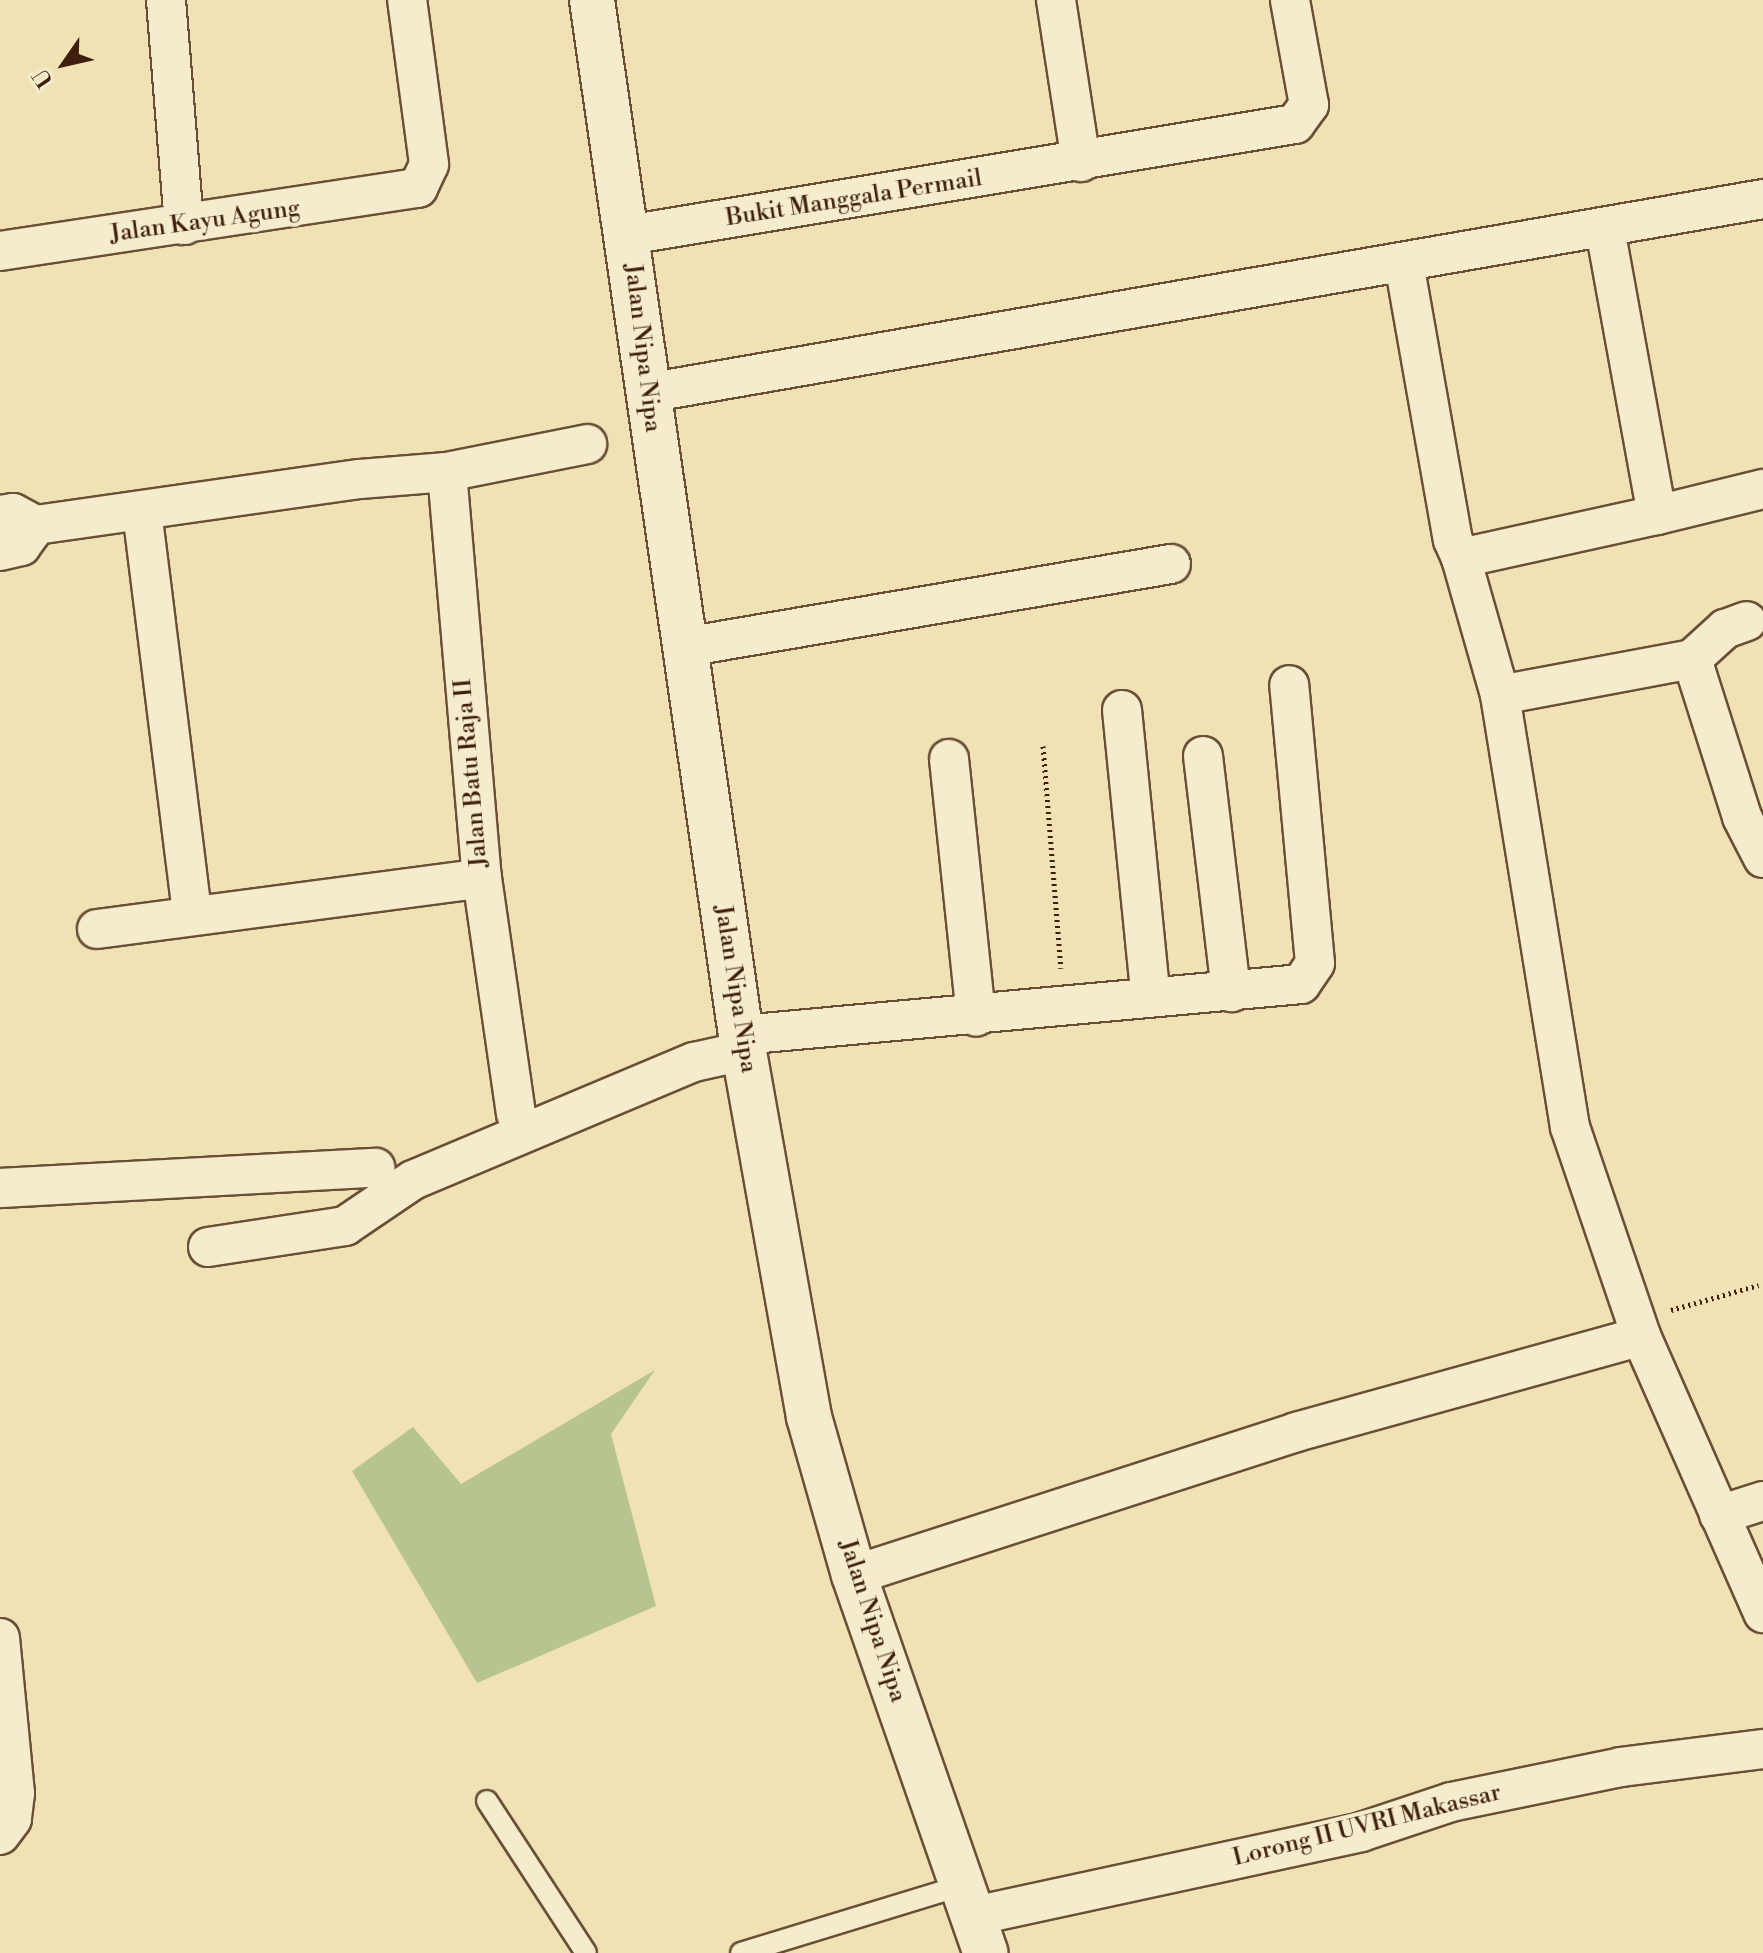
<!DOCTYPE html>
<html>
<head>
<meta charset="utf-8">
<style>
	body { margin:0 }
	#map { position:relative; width:1763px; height:1953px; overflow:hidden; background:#f0e2b4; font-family:"Libre Bodoni",serif }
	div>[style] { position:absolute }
	.green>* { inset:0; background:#b7c48f }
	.path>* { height:5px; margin-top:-2.5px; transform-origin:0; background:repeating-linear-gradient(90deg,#3e1e0c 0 2px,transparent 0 6px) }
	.roads { filter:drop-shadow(2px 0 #6a4f36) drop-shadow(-2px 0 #6a4f36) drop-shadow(0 2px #6a4f36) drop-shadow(0 -2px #6a4f36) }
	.service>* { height:20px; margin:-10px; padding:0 10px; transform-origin:10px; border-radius:10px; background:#f5ecce }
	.minor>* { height:38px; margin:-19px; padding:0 19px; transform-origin:19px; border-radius:19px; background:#f5ecce }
	.tertiary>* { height:44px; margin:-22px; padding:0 22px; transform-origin:22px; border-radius:22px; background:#f5ecce }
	span { translate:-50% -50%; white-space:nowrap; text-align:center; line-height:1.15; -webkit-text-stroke:8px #f5ecce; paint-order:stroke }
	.street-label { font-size:24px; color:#3e1e0c }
	.north { position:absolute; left:24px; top:24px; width:80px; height:80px; -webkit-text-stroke:6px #f5ecce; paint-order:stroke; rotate:236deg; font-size:22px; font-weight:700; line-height:32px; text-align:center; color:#3e1e0c }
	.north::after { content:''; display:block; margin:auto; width:28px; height:36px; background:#3e1e0c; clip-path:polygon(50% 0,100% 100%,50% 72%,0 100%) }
</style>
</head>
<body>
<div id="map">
	<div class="green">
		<i style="clip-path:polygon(655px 1370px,611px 1434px,656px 1606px,477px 1683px,352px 1471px,413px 1427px,461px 1484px)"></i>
	</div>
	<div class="path">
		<i style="left:1043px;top:746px;width:223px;rotate:85.4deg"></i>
		<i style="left:1671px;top:1310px;width:91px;rotate:-15.9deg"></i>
	</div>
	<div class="roads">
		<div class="service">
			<i style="left:487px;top:1801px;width:181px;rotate:56.9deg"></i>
			<i style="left:741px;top:1953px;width:232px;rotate:-17deg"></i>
		</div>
		<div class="minor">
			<i style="left:166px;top:0;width:226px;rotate:85.4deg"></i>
			<i style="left:1056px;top:0;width:164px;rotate:81.2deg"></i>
			<i style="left:628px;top:235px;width:676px;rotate:-9.45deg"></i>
			<i style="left:1295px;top:124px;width:24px;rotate:-54deg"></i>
			<i style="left:1309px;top:105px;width:107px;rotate:-100.3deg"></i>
			<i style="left:0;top:251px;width:423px;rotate:-8.6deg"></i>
			<i style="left:418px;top:188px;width:26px;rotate:-65deg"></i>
			<i style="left:429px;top:164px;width:165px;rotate:-97.6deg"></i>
			<i style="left:1404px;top:263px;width:281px;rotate:80deg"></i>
			<i style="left:1453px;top:540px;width:20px;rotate:66deg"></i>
			<i style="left:1461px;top:558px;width:201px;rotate:-12.4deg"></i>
			<i style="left:1657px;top:515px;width:290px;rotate:-100.3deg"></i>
			<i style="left:647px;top:393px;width:1133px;rotate:-9.86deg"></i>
			<i style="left:447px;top:472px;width:408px;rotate:85.1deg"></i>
			<i style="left:482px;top:878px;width:239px;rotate:81.8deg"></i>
			<i style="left:142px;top:511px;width:406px;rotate:82.9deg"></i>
			<i style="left:0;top:515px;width:13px;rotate:-9deg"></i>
			<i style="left:13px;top:513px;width:26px;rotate:28deg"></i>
			<i style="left:36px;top:525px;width:327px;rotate:-8.1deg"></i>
			<i style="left:360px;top:479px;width:87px;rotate:-4.6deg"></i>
			<i style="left:447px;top:472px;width:143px;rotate:-11.3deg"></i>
			<i style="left:1657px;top:515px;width:109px;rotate:-13.8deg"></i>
			<i style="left:0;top:551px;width:22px;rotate:-13deg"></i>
			<i style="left:21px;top:546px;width:26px;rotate:-54deg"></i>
			<i style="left:1461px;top:558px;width:142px;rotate:74.1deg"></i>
			<i style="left:1500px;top:695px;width:438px;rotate:80.8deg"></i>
			<i style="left:1570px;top:1127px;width:221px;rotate:71.2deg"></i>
			<i style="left:1641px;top:1336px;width:303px;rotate:66.2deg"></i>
			<i style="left:685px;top:647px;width:493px;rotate:-9.7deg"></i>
			<i style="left:1692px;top:659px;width:166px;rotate:72.4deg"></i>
			<i style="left:1742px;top:817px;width:46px;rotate:62.9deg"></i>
			<i style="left:1500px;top:695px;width:195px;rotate:-10.6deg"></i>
			<i style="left:1692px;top:659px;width:45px;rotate:-42.3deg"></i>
			<i style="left:1725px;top:629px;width:23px;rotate:-20deg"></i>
			<i style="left:1122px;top:710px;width:289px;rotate:84.3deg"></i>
			<i style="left:1203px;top:756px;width:238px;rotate:83.2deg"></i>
			<i style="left:949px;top:759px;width:259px;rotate:84deg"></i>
			<i style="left:97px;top:929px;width:388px;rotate:-7.5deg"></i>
			<i style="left:741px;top:1035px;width:562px;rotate:-5.2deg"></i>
			<i style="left:1301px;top:984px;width:25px;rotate:-56deg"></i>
			<i style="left:1315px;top:963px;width:279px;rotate:-95.3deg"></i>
			<i style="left:0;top:1188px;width:376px;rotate:-3.1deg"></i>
			<i style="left:208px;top:1247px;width:139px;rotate:-8.7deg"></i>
			<i style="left:345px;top:1226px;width:82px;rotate:-34.1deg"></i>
			<i style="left:413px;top:1180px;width:305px;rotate:-22.8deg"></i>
			<i style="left:694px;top:1062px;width:51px;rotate:-12.4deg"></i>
			<i style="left:1719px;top:1515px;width:46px;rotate:-17.7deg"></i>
			<i style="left:854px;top:1575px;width:465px;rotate:-17.9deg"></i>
			<i style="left:1296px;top:1432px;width:358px;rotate:-15.5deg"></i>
			<i style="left:0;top:1638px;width:156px;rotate:84.5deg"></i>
			<i style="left:15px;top:1793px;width:26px;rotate:97deg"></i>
			<i style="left:12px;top:1819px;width:20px;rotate:127deg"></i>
			<i style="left:974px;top:1916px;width:396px;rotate:-12.2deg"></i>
			<i style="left:1361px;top:1832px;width:95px;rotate:-18.4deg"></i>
			<i style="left:1451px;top:1802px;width:174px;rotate:-11.6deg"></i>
			<i style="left:1621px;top:1767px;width:143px;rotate:-7.2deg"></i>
		</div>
		<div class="tertiary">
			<i style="left:592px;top:0;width:1046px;rotate:81.81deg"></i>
			<i style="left:741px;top:1035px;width:388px;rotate:79.9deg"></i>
			<i style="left:809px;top:1417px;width:164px;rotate:74.1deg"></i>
			<i style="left:854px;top:1575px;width:400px;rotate:70.8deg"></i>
		</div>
	</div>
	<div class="street-label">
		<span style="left:854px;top:199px;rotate:-9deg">Bukit Manggala Permail</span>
		<span style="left:205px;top:222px;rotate:-8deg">Jalan Kayu Agung</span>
		<span style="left:642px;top:348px;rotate:83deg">Jalan Nipa Nipa</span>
		<span style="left:472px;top:773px;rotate:-95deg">Jalan Batu Raja II</span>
		<span style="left:735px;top:989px;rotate:81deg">Jalan Nipa Nipa</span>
		<span style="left:872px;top:1621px;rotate:72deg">Jalan Nipa Nipa</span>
		<span style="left:1367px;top:1826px;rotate:-14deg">Lorong II UVRI Makassar</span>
	</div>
	<div class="north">U</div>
</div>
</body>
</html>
